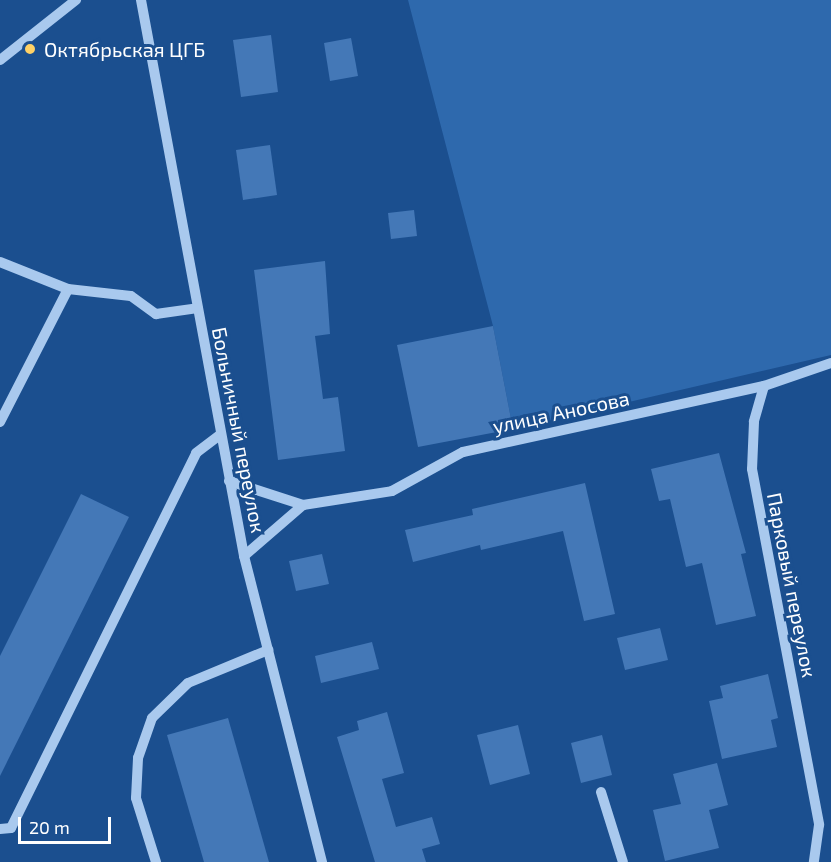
<!DOCTYPE html>
<html>
<head>
<meta charset="utf-8">
<style>
	body { margin:0 }
	#map { position:relative; width:831px; height:862px; overflow:hidden; background:#1b4f8f; font-family:"Exo 2",sans-serif }
	div>[style] { position:absolute }
	.green>* { inset:0; background:#2e69ad }
	.building>* { inset:0; background:#4478b7 }
	.minor>* { height:10px; margin:-5px; padding:0 5px; transform-origin:5px; border-radius:5px; background:#a9c9ee }
	.dots>* { width:16px; height:16px; translate:-50% -50%; box-sizing:border-box; border:3px solid #1b4f8f; border-radius:50% }
	span { translate:-50% -50%; white-space:nowrap; text-align:center; line-height:1.15; -webkit-text-stroke:6px #1b4f8f; paint-order:stroke }
	.poi-label { font-size:20px; color:#fff }
	.left { translate:0 -50%; text-align:left }
	.street-label { font-size:20px; color:#fff }
	.scale { position:absolute; left:18px; top:817px; width:93px; height:27px; box-sizing:border-box; border:3px solid #fff; border-top:0; padding-left:8px; font-size:18px; line-height:21px; white-space:nowrap; color:#fff; -webkit-text-stroke:4px #1b4f8f; paint-order:stroke }
</style>
</head>
<body>
<div id="map">
	<div class="green">
		<i style="clip-path:polygon(408px 0,831px 0,831px 355px,513px 429px,493px 326px)"></i>
	</div>
	<div class="building">
		<i style="clip-path:polygon(271px 35px,278px 92px,241px 97px,233px 40px)"></i>
		<i style="clip-path:polygon(351px 38px,358px 76px,330px 81px,324px 43px)"></i>
		<i style="clip-path:polygon(270px 145px,277px 195px,243px 200px,236px 150px)"></i>
		<i style="clip-path:polygon(414px 210px,417px 236px,391px 239px,388px 213px)"></i>
		<i style="clip-path:polygon(325px 261px,330px 334px,315px 336px,323px 399px,338px 397px,345px 451px,278px 460px,254px 270px)"></i>
		<i style="clip-path:polygon(493px 326px,513px 429px,418px 447px,397px 345px)"></i>
		<i style="clip-path:polygon(719px 453px,746px 553px,741px 554px,756px 616px,716px 625px,702px 563px,686px 567px,670px 499px,659px 501px,651px 469px)"></i>
		<i style="clip-path:polygon(585px 483px,615px 614px,584px 621px,563px 531px,481px 550px,480px 545px,413px 562px,405px 530px,473px 515px,472px 509px)"></i>
		<i style="clip-path:polygon(81px 494px,129px 517px,0 776px,0 656px)"></i>
		<i style="clip-path:polygon(322px 554px,329px 584px,296px 591px,289px 561px)"></i>
		<i style="clip-path:polygon(660px 628px,668px 660px,625px 670px,617px 638px)"></i>
		<i style="clip-path:polygon(372px 642px,379px 669px,321px 683px,315px 656px)"></i>
		<i style="clip-path:polygon(768px 674px,778px 718px,771px 720px,777px 747px,722px 759px,709px 701px,723px 698px,720px 686px)"></i>
		<i style="clip-path:polygon(387px 712px,404px 773px,382px 779px,396px 827px,432px 817px,440px 844px,422px 849px,426px 862px,375px 862px,337px 737px,359px 730px,357px 721px)"></i>
		<i style="clip-path:polygon(228px 718px,269px 862px,204px 862px,167px 735px)"></i>
		<i style="clip-path:polygon(518px 725px,530px 774px,490px 785px,477px 735px)"></i>
		<i style="clip-path:polygon(602px 735px,612px 775px,581px 783px,571px 743px)"></i>
		<i style="clip-path:polygon(717px 763px,728px 805px,709px 810px,719px 848px,665px 861px,653px 810px,681px 804px,673px 774px)"></i>
	</div>
	<div class="minor">
		<i style="left:141px;top:0;width:565px;rotate:79.5deg"></i>
		<i style="left:244px;top:556px;width:316px;rotate:75.7deg"></i>
		<i style="left:0;top:60px;width:97px;rotate:-38.3deg"></i>
		<i style="left:0;top:262px;width:73px;rotate:21.7deg"></i>
		<i style="left:764px;top:386px;width:37px;rotate:106deg"></i>
		<i style="left:754px;top:422px;width:47px;rotate:92.4deg"></i>
		<i style="left:752px;top:469px;width:362px;rotate:79.3deg"></i>
		<i style="left:819px;top:825px;width:37px;rotate:98deg"></i>
		<i style="left:0;top:422px;width:149px;rotate:-62.9deg"></i>
		<i style="left:68px;top:289px;width:63px;rotate:6.3deg"></i>
		<i style="left:131px;top:296px;width:31px;rotate:36deg"></i>
		<i style="left:156px;top:314px;width:42px;rotate:-8.1deg"></i>
		<i style="left:229px;top:481px;width:78px;rotate:18deg"></i>
		<i style="left:303px;top:505px;width:90px;rotate:-8.9deg"></i>
		<i style="left:392px;top:491px;width:81px;rotate:-28.8deg"></i>
		<i style="left:463px;top:452px;width:308px;rotate:-12.4deg"></i>
		<i style="left:764px;top:386px;width:71px;rotate:-18.9deg"></i>
		<i style="left:244px;top:556px;width:78px;rotate:-40.8deg"></i>
		<i style="left:601px;top:792px;width:73px;rotate:72.6deg"></i>
		<i style="left:0;top:829px;width:11px;rotate:-5deg"></i>
		<i style="left:11px;top:828px;width:418px;rotate:-63.7deg"></i>
		<i style="left:196px;top:453px;width:31px;rotate:-37deg"></i>
		<i style="left:156px;top:862px;width:67px;rotate:-107.4deg"></i>
		<i style="left:136px;top:798px;width:40px;rotate:-87.1deg"></i>
		<i style="left:138px;top:758px;width:42px;rotate:-70.7deg"></i>
		<i style="left:152px;top:718px;width:50px;rotate:-44.2deg"></i>
		<i style="left:188px;top:683px;width:87px;rotate:-22.4deg"></i>
	</div>
	<div class="dots">
		<i style="left:30px;top:49px;background:#ffd166"></i>
	</div>
	<div class="poi-label">
		<span class="left" style="left:44px;top:49px">Октябрьская ЦГБ</span>
	</div>
	<div class="street-label">
		<span style="left:561px;top:412px;rotate:-12deg">улица Аносова</span>
		<span style="left:239px;top:430px;rotate:79deg">Больничный переулок</span>
		<span style="left:792px;top:585px;rotate:79deg">Парковый переулок</span>
	</div>
	<div class="scale">20 m</div>
</div>
</body>
</html>
